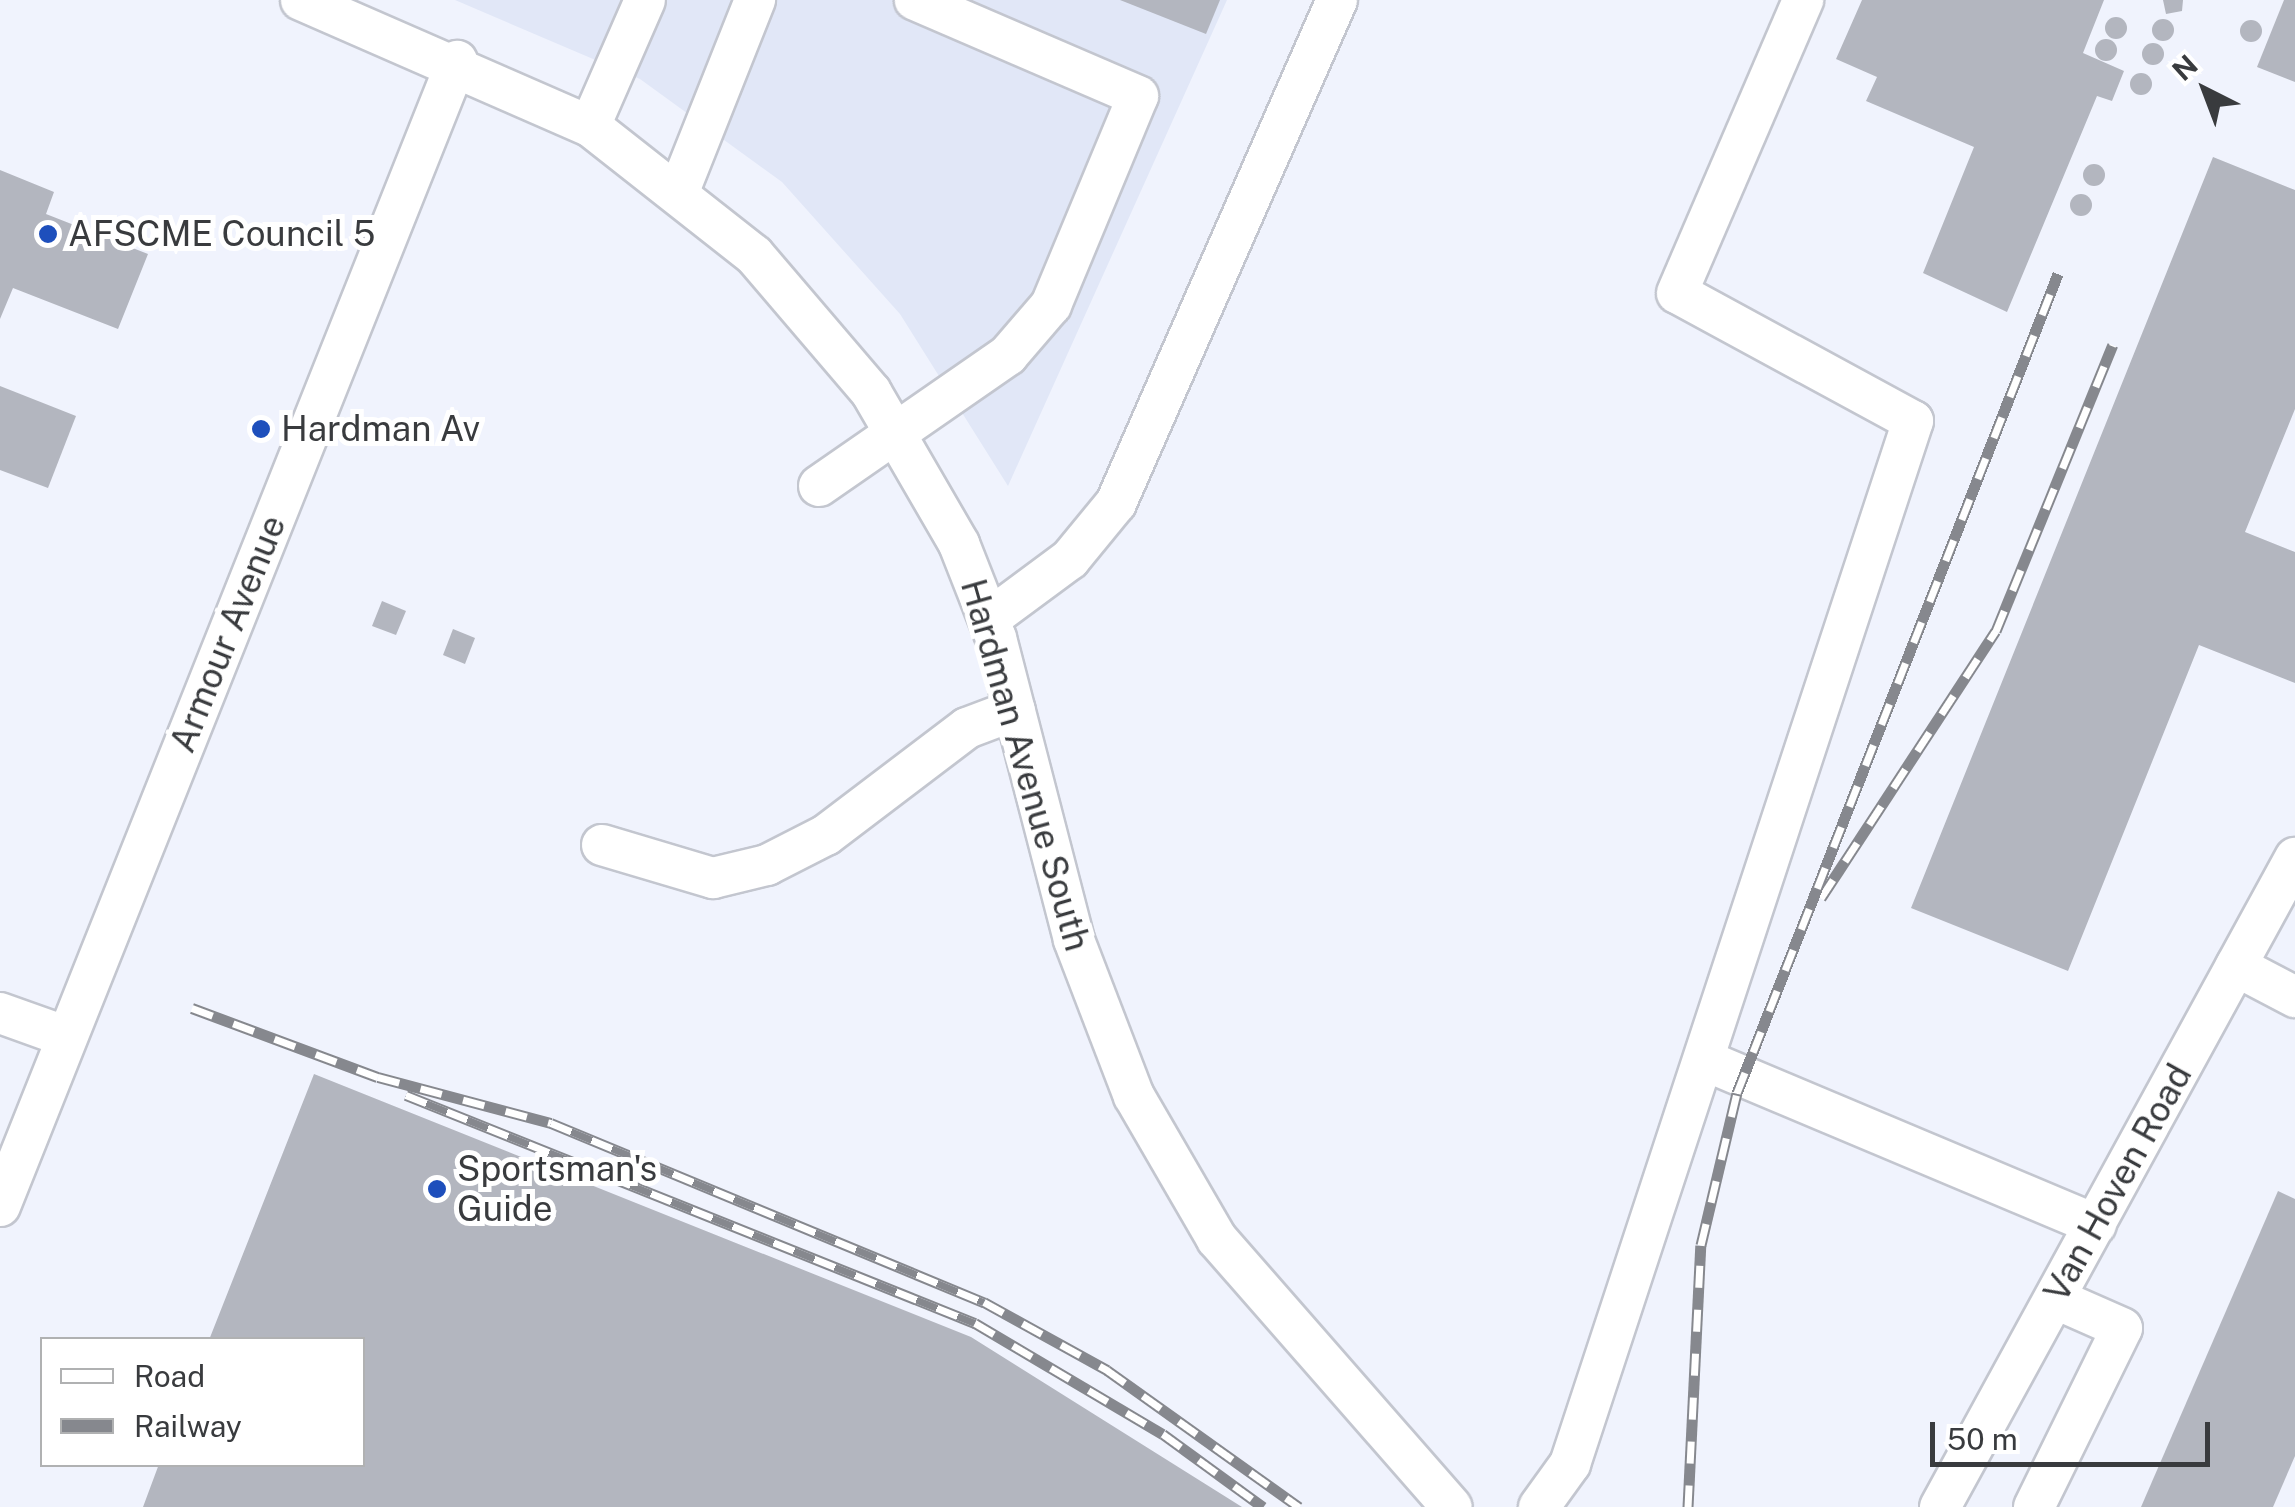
<!DOCTYPE html>
<html>
<head>
<meta charset="utf-8">
<style>
	body { margin:0 }
	#map { position:relative; width:2295px; height:1507px; overflow:hidden; background:#f0f3fd; font-family:"Public Sans",sans-serif }
	div>[style] { position:absolute }
	.built>* { inset:0; background:#e1e7f7 }
	.building>* { inset:0; background:#b3b6bf }
	.round { border-radius:50% }
	.roads { filter:drop-shadow(2px 0 #c3c6cf) drop-shadow(-2px 0 #c3c6cf) drop-shadow(0 2px #c3c6cf) drop-shadow(0 -2px #c3c6cf) }
	.minor>* { height:40px; margin:-20px; padding:0 20px; transform-origin:20px; border-radius:20px; background:#fff }
	.rail>* { height:11px; margin-top:-5.5px; transform-origin:0; background:repeating-linear-gradient(90deg,#fff 0 22px,#86888e 0 44px); box-sizing:border-box; border-block:2px solid #86888e }
	.dots>* { width:28px; height:28px; translate:-50% -50%; box-sizing:border-box; border:5px solid #fff; border-radius:50% }
	span { translate:-50% -50%; white-space:nowrap; text-align:center; line-height:1.15; -webkit-text-stroke:10px #fff; paint-order:stroke }
	.poi-label { font-size:35px; color:#393b3e }
	.left { translate:0 -50%; text-align:left }
	.street-label { font-size:35px; color:#393b3e }
	.legend { position:absolute; left:40px; top:1337px; width:325px; height:130px; box-sizing:border-box; background:#fff; border:2px solid #b0b1b2; margin:0; padding:12px 18px; list-style:none; font-size:30px; color:#393b3e }
	.legend li { display:flex; align-items:center; gap:20px; height:50px }
	.legend b { width:50px; border:2px solid #b0b1b2 }
	.north { position:absolute; left:2155px; top:40px; width:100px; height:100px; -webkit-text-stroke:8px #fff; paint-order:stroke; rotate:318deg; font-size:28px; font-weight:700; line-height:40px; text-align:center; color:#393b3e }
	.north::after { content:''; display:block; margin:auto; width:35px; height:45px; background:#393b3e; clip-path:polygon(50% 0,100% 100%,50% 72%,0 100%) }
	.scale { position:absolute; left:1930px; top:1422px; width:280px; height:45px; box-sizing:border-box; border:5px solid #393b3e; border-top:0; padding-left:12px; font-size:30px; line-height:35px; white-space:nowrap; color:#393b3e; -webkit-text-stroke:8px #fff; paint-order:stroke }
</style>
</head>
<body>
<div id="map">
	<div class="built">
		<i style="clip-path:polygon(455px 0,1227px 0,1008px 486px,900px 314px,782px 182px,640px 79px)"></i>
	</div>
	<div class="building">
		<i style="clip-path:polygon(1120px 0,1220px 0,1206px 34px)"></i>
		<i style="clip-path:polygon(1862px 0,2104px 0,2083px 53px,2124px 71px,2112px 101px,2097px 96px,2007px 312px,1923px 273px,1974px 147px,1866px 101px,1877px 77px,1836px 59px)"></i>
		<i style="clip-path:polygon(2163px 0,2183px 0,2182px 11px,2166px 14px)"></i>
		<i style="clip-path:polygon(2284px 0,2295px 0,2295px 82px,2257px 67px)"></i>
		<i class="round" style="left:2105px;top:17px;width:22px;height:22px"></i>
		<i class="round" style="left:2152px;top:19px;width:22px;height:22px"></i>
		<i class="round" style="left:2240px;top:20px;width:22px;height:22px"></i>
		<i class="round" style="left:2095px;top:39px;width:22px;height:22px"></i>
		<i class="round" style="left:2142px;top:43px;width:22px;height:22px"></i>
		<i class="round" style="left:2130px;top:73px;width:22px;height:22px"></i>
		<i style="clip-path:polygon(2213px 157px,2295px 190px,2295px 409px,2245px 532px,2295px 552px,2295px 683px,2199px 645px,2068px 971px,1911px 908px)"></i>
		<i class="round" style="left:2083px;top:164px;width:22px;height:22px"></i>
		<i style="clip-path:polygon(0 170px,54px 192px,46px 214px,148px 254px,118px 329px,13px 288px,0 319px)"></i>
		<i class="round" style="left:2070px;top:194px;width:22px;height:22px"></i>
		<i style="clip-path:polygon(0 386px,76px 416px,48px 488px,0 470px)"></i>
		<i style="clip-path:polygon(382px 601px,406px 611px,396px 635px,372px 626px)"></i>
		<i style="clip-path:polygon(453px 629px,475px 638px,465px 664px,443px 655px)"></i>
		<i style="clip-path:polygon(314px 1074px,971px 1337px,1242px 1507px,143px 1507px,159px 1464px,362px 1464px,362px 1340px,209px 1340px)"></i>
		<i style="clip-path:polygon(2278px 1191px,2295px 1199px,2295px 1456px,2273px 1507px,2141px 1507px)"></i>
	</div>
	<div class="roads">
		<div class="minor">
			<i style="left:301px;top:0;width:315px;rotate:23.6deg"></i>
			<i style="left:590px;top:126px;width:209px;rotate:38.2deg"></i>
			<i style="left:754px;top:255px;width:180px;rotate:49.5deg"></i>
			<i style="left:871px;top:392px;width:176px;rotate:59.9deg"></i>
			<i style="left:959px;top:544px;width:101px;rotate:68.5deg"></i>
			<i style="left:996px;top:638px;width:312px;rotate:75.5deg"></i>
			<i style="left:1074px;top:940px;width:167px;rotate:69deg"></i>
			<i style="left:1134px;top:1096px;width:165px;rotate:59.9deg"></i>
			<i style="left:1217px;top:1239px;width:356px;rotate:48.8deg"></i>
			<i style="left:590px;top:126px;width:137px;rotate:-66.4deg"></i>
			<i style="left:679px;top:191px;width:206px;rotate:-68.3deg"></i>
			<i style="left:819px;top:486px;width:230px;rotate:-34.7deg"></i>
			<i style="left:1008px;top:355px;width:66px;rotate:-49.3deg"></i>
			<i style="left:1051px;top:305px;width:226px;rotate:-67.4deg"></i>
			<i style="left:1138px;top:96px;width:243px;rotate:-156.7deg"></i>
			<i style="left:989px;top:619px;width:101px;rotate:-36.5deg"></i>
			<i style="left:1070px;top:559px;width:72px;rotate:-50.6deg"></i>
			<i style="left:1116px;top:503px;width:549px;rotate:-66.28deg"></i>
			<i style="left:602px;top:845px;width:116px;rotate:16.6deg"></i>
			<i style="left:713px;top:878px;width:56px;rotate:-13.5deg"></i>
			<i style="left:767px;top:865px;width:66px;rotate:-27deg"></i>
			<i style="left:826px;top:835px;width:177px;rotate:-37.2deg"></i>
			<i style="left:967px;top:728px;width:51px;rotate:-20.6deg"></i>
			<i style="left:2236px;top:966px;width:67px;rotate:27.7deg"></i>
			<i style="left:0;top:1013px;width:71px;rotate:19.7deg"></i>
			<i style="left:1704px;top:1060px;width:425px;rotate:22.8deg"></i>
			<i style="left:0;top:1206px;width:1233px;rotate:-68.24deg"></i>
			<i style="left:1539px;top:1507px;width:53px;rotate:-54.2deg"></i>
			<i style="left:1570px;top:1464px;width:1098px;rotate:-71.8deg"></i>
			<i style="left:1913px;top:421px;width:268px;rotate:-151.5deg"></i>
			<i style="left:1677px;top:293px;width:319px;rotate:-66.7deg"></i>
			<i style="left:1940px;top:1507px;width:740px;rotate:-61.32deg"></i>
			<i style="left:2034px;top:1507px;width:199px;rotate:-63.8deg"></i>
			<i style="left:2122px;top:1328px;width:72px;rotate:-156.3deg"></i>
		</div>
	</div>
	<div class="rail">
		<i style="left:1821px;top:898px;width:319px;rotate:-56.8deg"></i>
		<i style="left:1996px;top:631px;width:309px;rotate:-67.8deg"></i>
		<i style="left:192px;top:1008px;width:198px;rotate:20.4deg"></i>
		<i style="left:378px;top:1077px;width:179px;rotate:14.9deg"></i>
		<i style="left:551px;top:1123px;width:469px;rotate:22.5deg"></i>
		<i style="left:984px;top:1302px;width:141px;rotate:28.9deg"></i>
		<i style="left:1107px;top:1370px;width:236px;rotate:35.5deg"></i>
		<i style="left:406px;top:1095px;width:613px;rotate:21.84deg"></i>
		<i style="left:975px;top:1323px;width:218px;rotate:30.6deg"></i>
		<i style="left:1163px;top:1434px;width:124px;rotate:36.1deg"></i>
		<i style="left:1688px;top:1507px;width:262px;rotate:-87.2deg"></i>
		<i style="left:1701px;top:1245px;width:156px;rotate:-76.7deg"></i>
		<i style="left:1737px;top:1093px;width:880px;rotate:-68.6deg"></i>
	</div>
	<div class="dots">
		<i style="left:48px;top:234px;background:#1e4fbc"></i>
		<i style="left:261px;top:429px;background:#1e4fbc"></i>
		<i style="left:437px;top:1189px;background:#1e4fbc"></i>
	</div>
	<div class="poi-label">
		<span class="left" style="left:68px;top:234px">AFSCME Council 5</span>
		<span class="left" style="left:281px;top:429px">Hardman Av</span>
		<span class="left" style="left:457px;top:1189px">Sportsman's<br>Guide</span>
	</div>
	<div class="street-label">
		<span style="left:228px;top:634px;rotate:-68deg">Armour Avenue</span>
		<span style="left:1025px;top:765px;rotate:74deg">Hardman Avenue South</span>
		<span style="left:2118px;top:1183px;rotate:-61deg">Van Hoven Road</span>
	</div>
	<ul class="legend">
	<li><b style="height:12px;background:#fff"></b>Road</li>
	<li><b style="height:12px;background:#86888e"></b>Railway</li>
	</ul>
	<div class="north">N</div>
	<div class="scale">50 m</div>
</div>
</body>
</html>
